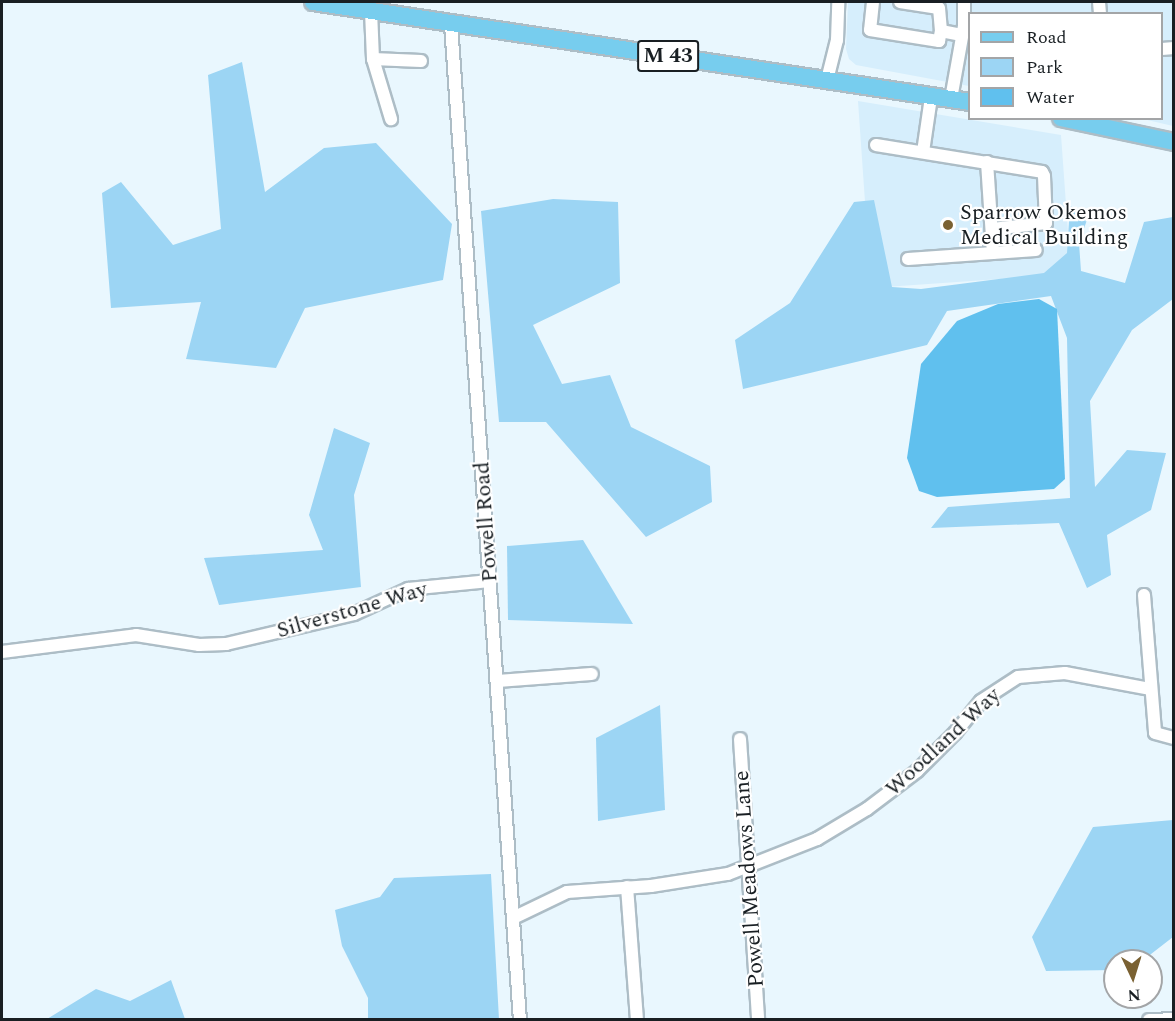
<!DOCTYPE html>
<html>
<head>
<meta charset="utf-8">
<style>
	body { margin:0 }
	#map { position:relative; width:1175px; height:1021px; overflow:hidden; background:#e9f7fe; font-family:Spectral,serif }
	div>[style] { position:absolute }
	.built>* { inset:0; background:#d6eefc }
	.green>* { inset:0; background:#9cd5f4 }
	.water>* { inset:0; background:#60c0ee }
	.roads { filter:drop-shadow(2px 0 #adbdc6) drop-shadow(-2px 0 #adbdc6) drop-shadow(0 2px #adbdc6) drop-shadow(0 -2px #adbdc6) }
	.minor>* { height:12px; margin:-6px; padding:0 6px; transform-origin:6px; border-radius:6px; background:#fff }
	.major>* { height:16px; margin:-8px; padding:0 8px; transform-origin:8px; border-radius:8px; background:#77cdee }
	.dots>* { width:16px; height:16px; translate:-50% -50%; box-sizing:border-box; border:3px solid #fff; border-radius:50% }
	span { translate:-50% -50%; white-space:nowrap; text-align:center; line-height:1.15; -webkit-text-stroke:4.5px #fff; paint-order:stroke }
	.shield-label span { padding:2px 4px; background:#fff; border:2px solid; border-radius:4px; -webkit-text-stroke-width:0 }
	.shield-label { font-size:21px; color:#191f23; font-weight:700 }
	.poi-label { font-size:22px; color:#191f23 }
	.left { translate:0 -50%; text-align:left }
	.street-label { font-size:22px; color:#191f23 }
	.frame { position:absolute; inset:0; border:3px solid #191f23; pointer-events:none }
	.legend { position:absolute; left:968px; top:12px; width:195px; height:108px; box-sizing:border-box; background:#fff; border:2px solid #a3a5a7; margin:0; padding:8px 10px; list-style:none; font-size:18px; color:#191f23 }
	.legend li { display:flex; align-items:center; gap:12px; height:30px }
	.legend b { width:30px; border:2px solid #a3a5a7 }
	.north { position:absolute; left:1103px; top:949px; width:60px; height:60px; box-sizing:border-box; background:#fff; border:2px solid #a3a5a7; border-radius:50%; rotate:176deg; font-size:16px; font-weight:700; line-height:24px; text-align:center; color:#191f23 }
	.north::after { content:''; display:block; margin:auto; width:21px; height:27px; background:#7a6132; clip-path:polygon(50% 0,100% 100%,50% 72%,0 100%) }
</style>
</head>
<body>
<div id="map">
	<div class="built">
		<i style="clip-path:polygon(848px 2px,1173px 2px,1173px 126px,1143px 119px,1162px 118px,1162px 14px,970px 14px,969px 86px,856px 65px,849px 59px,846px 49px)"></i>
		<i style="clip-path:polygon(858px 101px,1061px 135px,1071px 274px,871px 288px)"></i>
	</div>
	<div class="green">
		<i style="clip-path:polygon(242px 62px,265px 192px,324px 148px,376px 143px,452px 224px,443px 280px,305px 308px,276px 368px,186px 359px,201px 302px,111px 308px,102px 193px,121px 182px,173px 245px,221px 229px,208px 75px)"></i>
		<i style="clip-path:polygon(553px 199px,618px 202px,620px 283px,533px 325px,562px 384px,610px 375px,631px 427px,710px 466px,712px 502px,646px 537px,546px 422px,499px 422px,481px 211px)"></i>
		<i style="clip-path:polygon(874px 200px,892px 287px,921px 289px,1044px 273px,1067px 253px,1070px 206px,1089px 214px,1079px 243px,1081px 271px,1125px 283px,1144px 222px,1173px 217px,1173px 299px,1132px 330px,1090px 401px,1095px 487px,1127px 450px,1166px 453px,1151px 510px,1107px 535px,1111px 575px,1087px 588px,1059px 523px,931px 528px,948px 507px,1070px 498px,1067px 338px,1051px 296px,947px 311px,927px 345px,743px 389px,735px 340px,790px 303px,854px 202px)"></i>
		<i style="clip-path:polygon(334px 428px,370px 443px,354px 495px,361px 587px,219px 605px,204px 558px,323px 550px,309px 515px)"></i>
		<i style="clip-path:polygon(583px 540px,633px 624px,508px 620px,507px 546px)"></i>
		<i style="clip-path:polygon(660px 705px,665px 810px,598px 821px,596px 738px)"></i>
		<i style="clip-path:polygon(1173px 820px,1173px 937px,1142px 961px,1115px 961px,1115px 970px,1046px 971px,1032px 937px,1093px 827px)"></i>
		<i style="clip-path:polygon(491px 874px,499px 1019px,368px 1019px,368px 998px,342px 946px,335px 910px,380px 897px,394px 878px)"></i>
		<i style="clip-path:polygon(171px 980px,185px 1019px,47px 1019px,96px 989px,130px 1001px)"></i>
	</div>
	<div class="water">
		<i style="clip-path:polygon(1039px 299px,1057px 309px,1065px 479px,1054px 489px,937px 497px,919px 491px,907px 458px,921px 364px,957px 321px,998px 304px)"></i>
	</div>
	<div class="roads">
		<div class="minor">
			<i style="left:873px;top:2px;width:28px;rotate:96deg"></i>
			<i style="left:870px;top:30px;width:70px;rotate:9.1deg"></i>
			<i style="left:939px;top:41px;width:10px;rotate:-79deg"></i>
			<i style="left:941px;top:31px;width:21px;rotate:11deg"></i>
			<i style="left:900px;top:2px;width:39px;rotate:9deg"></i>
			<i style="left:939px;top:8px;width:23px;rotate:85deg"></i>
			<i style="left:1099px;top:2px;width:12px;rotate:85deg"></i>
			<i style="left:371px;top:11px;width:48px;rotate:87.6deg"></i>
			<i style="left:373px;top:59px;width:63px;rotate:73.3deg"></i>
			<i style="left:451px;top:24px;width:998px;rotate:86.04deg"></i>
			<i style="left:1162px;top:49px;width:12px;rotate:-5deg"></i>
			<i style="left:373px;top:59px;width:48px;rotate:2.4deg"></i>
			<i style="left:827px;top:80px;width:41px;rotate:-76deg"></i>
			<i style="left:837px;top:40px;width:38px;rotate:-88deg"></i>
			<i style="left:951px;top:99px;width:74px;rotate:-79.9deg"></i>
			<i style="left:964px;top:26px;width:24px;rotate:-90deg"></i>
			<i style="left:876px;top:145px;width:168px;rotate:9.2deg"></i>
			<i style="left:1042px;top:172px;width:4px;rotate:63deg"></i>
			<i style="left:1044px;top:176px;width:47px;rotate:87.6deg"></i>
			<i style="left:1046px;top:223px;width:54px;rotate:173.7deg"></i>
			<i style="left:923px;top:152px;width:56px;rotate:-81.7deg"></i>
			<i style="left:987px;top:162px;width:91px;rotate:86.2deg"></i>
			<i style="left:908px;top:259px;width:128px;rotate:-4deg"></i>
			<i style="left:1144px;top:595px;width:138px;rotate:85.4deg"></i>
			<i style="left:1155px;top:733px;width:20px;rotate:15deg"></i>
			<i style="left:2px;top:652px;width:135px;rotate:-7.2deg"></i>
			<i style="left:136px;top:635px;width:64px;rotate:9deg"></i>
			<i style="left:199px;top:645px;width:27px;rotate:-2deg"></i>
			<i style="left:226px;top:644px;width:131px;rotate:-13.2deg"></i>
			<i style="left:354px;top:614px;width:60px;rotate:-24.8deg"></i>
			<i style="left:408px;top:589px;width:82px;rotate:-5.6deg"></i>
			<i style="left:497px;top:681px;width:95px;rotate:-4.2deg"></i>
			<i style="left:740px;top:739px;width:282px;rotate:86.3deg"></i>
			<i style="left:627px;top:887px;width:133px;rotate:85.7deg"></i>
			<i style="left:513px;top:918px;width:60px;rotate:-25.7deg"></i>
			<i style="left:567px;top:892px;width:84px;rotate:-4.1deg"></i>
			<i style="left:651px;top:886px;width:78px;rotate:-8.9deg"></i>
			<i style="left:728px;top:874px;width:96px;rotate:-21.5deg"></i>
			<i style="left:817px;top:839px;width:58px;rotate:-31deg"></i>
			<i style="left:867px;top:809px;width:63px;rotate:-37.2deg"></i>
			<i style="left:917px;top:771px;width:54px;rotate:-45deg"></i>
			<i style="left:955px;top:733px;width:41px;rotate:-50.9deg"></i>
			<i style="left:981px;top:701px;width:44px;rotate:-33deg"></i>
			<i style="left:1018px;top:677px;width:47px;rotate:-4.9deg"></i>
			<i style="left:1065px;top:673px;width:86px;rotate:10.7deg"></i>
			<i style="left:1149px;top:1020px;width:25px;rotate:-2deg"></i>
		</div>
		<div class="major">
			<i style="left:313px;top:2px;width:665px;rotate:8.65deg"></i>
			<i style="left:1061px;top:118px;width:116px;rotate:12deg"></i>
		</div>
	</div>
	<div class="dots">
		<i style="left:948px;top:225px;background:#7a6132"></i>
	</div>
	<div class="shield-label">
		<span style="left:668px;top:56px">M 43</span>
	</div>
	<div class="poi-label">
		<span class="left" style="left:960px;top:225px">Sparrow Okemos<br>Medical Building</span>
	</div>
	<div class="street-label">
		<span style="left:486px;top:522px;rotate:-94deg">Powell Road</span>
		<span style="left:352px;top:610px;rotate:-16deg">Silverstone Way</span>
		<span style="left:943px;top:742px;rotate:-43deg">Woodland Way</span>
		<span style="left:749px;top:879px;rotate:-94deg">Powell Meadows Lane</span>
	</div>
	<div class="frame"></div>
	<ul class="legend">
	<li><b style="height:8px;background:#77cdee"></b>Road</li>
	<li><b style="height:16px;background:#9cd5f4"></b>Park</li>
	<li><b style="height:16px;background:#60c0ee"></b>Water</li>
	</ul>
	<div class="north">N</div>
</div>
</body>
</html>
